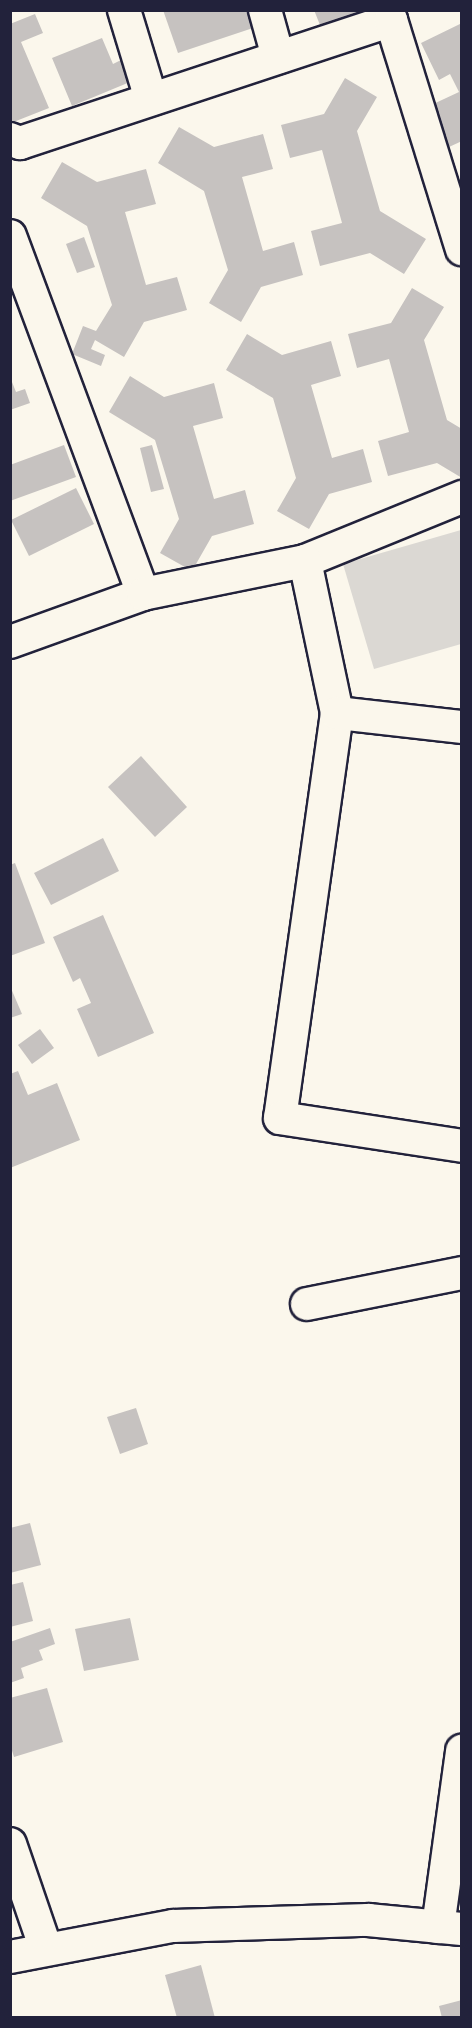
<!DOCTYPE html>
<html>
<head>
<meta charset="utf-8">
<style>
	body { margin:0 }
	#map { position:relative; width:472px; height:2028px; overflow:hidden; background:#fbf7ec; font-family:Mali,sans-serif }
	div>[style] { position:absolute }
	.green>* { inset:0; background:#dbd8d3 }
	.building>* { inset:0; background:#c6c2c0 }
	.roads { filter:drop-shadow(2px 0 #22223b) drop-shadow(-2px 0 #22223b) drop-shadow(0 2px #22223b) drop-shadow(0 -2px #22223b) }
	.minor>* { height:32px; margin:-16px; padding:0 16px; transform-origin:16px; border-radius:16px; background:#fbf7ec }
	span { translate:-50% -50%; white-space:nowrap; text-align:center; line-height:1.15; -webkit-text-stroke:5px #fbf7ec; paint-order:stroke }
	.frame { position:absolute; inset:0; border:12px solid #22223b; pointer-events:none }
</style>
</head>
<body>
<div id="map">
	<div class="green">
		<i style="clip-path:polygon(461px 530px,461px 644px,374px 669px,343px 564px)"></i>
	</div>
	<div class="building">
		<i style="clip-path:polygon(163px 10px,254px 10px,259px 26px,178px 53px)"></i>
		<i style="clip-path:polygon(314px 10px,366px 10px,322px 30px)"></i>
		<i style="clip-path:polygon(35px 14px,43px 33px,21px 42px,49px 108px,11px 123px,10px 24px)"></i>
		<i style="clip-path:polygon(462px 23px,462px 141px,449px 147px,429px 106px,459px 92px,450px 74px,439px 80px,421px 43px)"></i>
		<i style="clip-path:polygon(102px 38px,113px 64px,121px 60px,130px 82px,72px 106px,52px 58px)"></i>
		<i style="clip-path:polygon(345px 78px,377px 97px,357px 131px,380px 211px,426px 239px,404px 274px,370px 253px,320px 266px,311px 231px,342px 223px,322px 150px,290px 158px,281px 125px,324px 114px)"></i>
		<i style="clip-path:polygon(179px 127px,214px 147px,263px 134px,273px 169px,242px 177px,263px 251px,294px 242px,303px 275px,261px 287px,241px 322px,209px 303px,228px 270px,204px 191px,158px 163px)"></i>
		<i style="clip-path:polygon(62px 162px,97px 182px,146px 169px,156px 204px,125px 212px,146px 285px,177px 277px,187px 310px,144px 322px,124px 357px,95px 340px,91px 349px,105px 355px,101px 366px,72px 354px,83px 326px,96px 331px,112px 305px,87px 226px,41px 198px)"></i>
		<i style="clip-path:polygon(84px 237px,95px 267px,77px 273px,66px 244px)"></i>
		<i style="clip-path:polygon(412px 288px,444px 307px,424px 340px,447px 420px,462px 429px,462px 478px,437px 463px,388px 476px,378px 441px,409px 432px,389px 359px,357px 368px,348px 334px,391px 323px)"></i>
		<i style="clip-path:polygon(247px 334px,282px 355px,331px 341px,341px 376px,311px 385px,332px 458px,363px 449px,372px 482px,329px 494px,309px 529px,277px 511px,296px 478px,273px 398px,226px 370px)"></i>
		<i style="clip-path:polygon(130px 376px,164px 397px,214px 383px,223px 418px,193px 426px,214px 499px,245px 490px,254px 524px,212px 536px,192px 571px,160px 553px,179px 519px,155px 440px,109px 412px)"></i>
		<i style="clip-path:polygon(10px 377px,16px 392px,25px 389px,30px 403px,10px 410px)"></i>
		<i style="clip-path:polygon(64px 445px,76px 477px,10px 501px,10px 465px)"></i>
		<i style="clip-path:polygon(152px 445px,164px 489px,151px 492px,140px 448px)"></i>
		<i style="clip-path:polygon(76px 488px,94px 524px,29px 556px,11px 520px)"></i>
		<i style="clip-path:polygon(141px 756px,187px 807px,155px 837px,108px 787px)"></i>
		<i style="clip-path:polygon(103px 838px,119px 871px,51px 905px,34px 873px)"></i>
		<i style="clip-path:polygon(15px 863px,45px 943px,10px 956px,10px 865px)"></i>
		<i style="clip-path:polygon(103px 915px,154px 1033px,98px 1057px,77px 1009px,91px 1003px,80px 978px,73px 982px,53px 937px)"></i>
		<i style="clip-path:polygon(10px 986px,22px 1014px,10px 1018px)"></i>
		<i style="clip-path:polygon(40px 1029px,54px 1048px,32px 1064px,18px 1045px)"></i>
		<i style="clip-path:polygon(18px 1071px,28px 1095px,57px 1083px,80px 1140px,10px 1168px,10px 1074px)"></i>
		<i style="clip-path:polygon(136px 1408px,148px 1444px,120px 1454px,107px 1417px)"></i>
		<i style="clip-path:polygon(30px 1523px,41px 1565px,10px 1573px,10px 1528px)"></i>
		<i style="clip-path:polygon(23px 1582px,33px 1621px,10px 1627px,10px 1585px)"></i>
		<i style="clip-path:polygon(130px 1618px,139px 1660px,84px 1671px,75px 1629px)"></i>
		<i style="clip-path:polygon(50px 1628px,55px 1644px,39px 1650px,43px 1660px,21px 1668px,24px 1678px,10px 1683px,10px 1642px)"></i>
		<i style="clip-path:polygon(47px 1688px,63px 1742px,14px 1757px,10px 1744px,10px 1698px)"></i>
		<i style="clip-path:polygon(201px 1965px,215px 2018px,177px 2018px,165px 1975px)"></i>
		<i style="clip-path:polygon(462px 2000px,462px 2018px,442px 2018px,439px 2006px)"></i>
	</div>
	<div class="roads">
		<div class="minor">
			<i style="left:124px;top:10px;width:93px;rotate:73.1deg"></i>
			<i style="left:265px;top:10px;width:49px;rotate:74.5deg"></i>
			<i style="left:10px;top:139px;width:11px;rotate:22deg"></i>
			<i style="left:20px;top:143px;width:391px;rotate:-18.3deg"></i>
			<i style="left:391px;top:20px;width:240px;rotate:72.8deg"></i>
			<i style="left:10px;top:236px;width:382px;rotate:69.6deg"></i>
			<i style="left:305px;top:561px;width:170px;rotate:-22.2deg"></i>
			<i style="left:10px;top:642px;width:141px;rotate:-19.8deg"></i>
			<i style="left:143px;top:594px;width:165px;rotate:-11.5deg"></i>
			<i style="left:305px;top:561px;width:155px;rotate:78.1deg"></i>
			<i style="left:337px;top:713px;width:409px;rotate:98deg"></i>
			<i style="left:280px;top:1118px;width:184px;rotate:8.7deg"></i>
			<i style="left:337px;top:713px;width:126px;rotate:6.4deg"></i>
			<i style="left:307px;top:1304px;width:158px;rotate:-11.3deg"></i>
			<i style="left:10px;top:1844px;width:111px;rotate:71.1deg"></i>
			<i style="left:438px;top:1927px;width:178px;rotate:-82.2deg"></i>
			<i style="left:10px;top:1957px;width:166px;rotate:-10.8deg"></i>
			<i style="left:173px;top:1926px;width:195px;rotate:-1.8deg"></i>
			<i style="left:368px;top:1920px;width:94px;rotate:5.5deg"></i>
		</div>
	</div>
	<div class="frame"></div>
</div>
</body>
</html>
